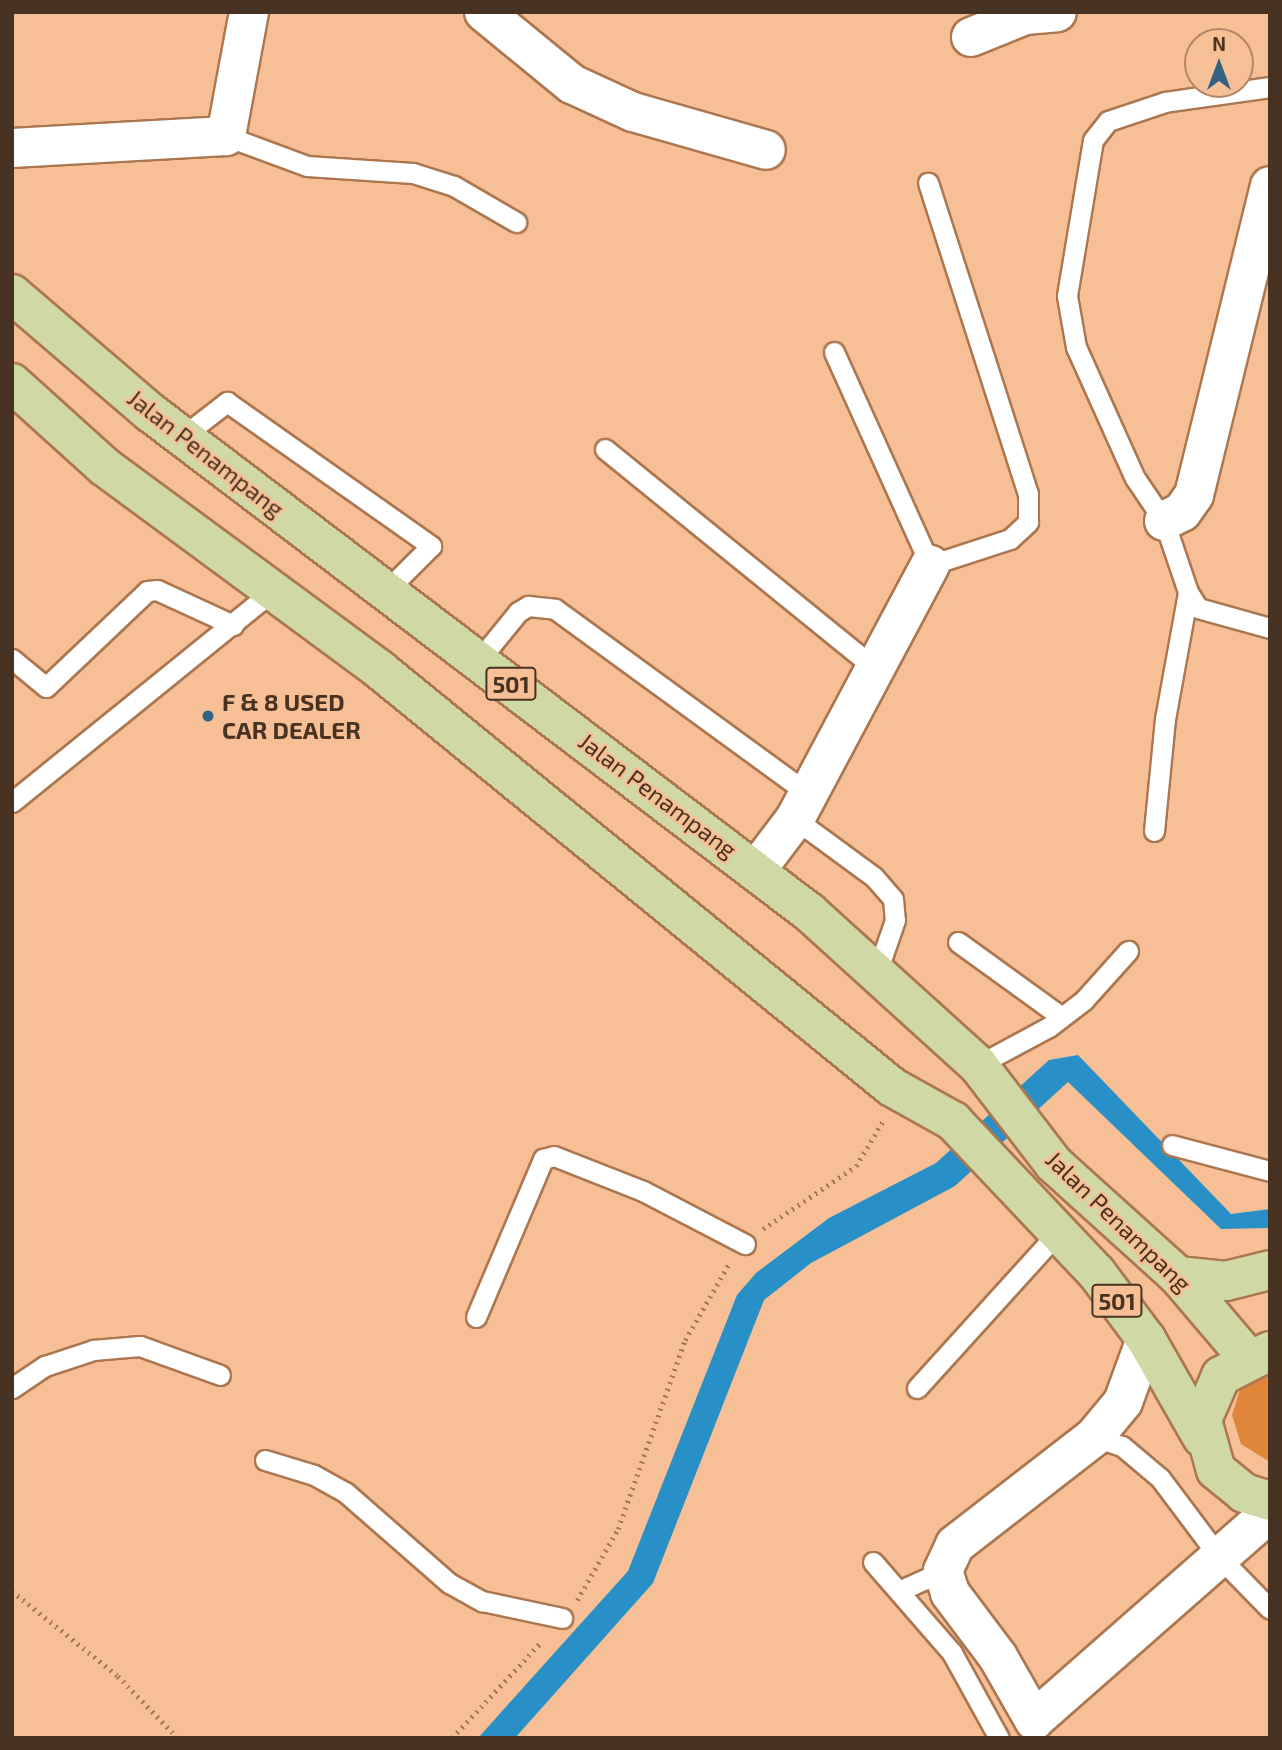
<!DOCTYPE html>
<html>
<head>
<meta charset="utf-8">
<style>
	body { margin:0 }
	#map { position:relative; width:1282px; height:1750px; overflow:hidden; background:#f7bf96; font-family:"Exo 2",sans-serif }
	div>[style] { position:absolute }
	.green>* { inset:0; background:#df863b }
	.water>* { inset:0; background:#2990c7 }
	.path>* { height:4.5px; margin-top:-2.25px; transform-origin:0; background:repeating-linear-gradient(90deg,#a1795c 0 2px,transparent 0 7px) }
	.roads { filter:drop-shadow(2px 0 #ab7750) drop-shadow(-2px 0 #ab7750) drop-shadow(0 2px #ab7750) drop-shadow(0 -2px #ab7750) }
	.service>* { height:19px; margin:-9.5px; padding:0 9.5px; transform-origin:9.5px; border-radius:9.5px; background:#fff }
	.minor>* { height:38px; margin:-19px; padding:0 19px; transform-origin:19px; border-radius:19px; background:#fff }
	.primary>* { height:38px; margin:-19px; padding:0 19px; transform-origin:19px; border-radius:19px; background:#d0d9a6 }
	.dots>* { width:19px; height:19px; translate:-50% -50%; box-sizing:border-box; border:4px solid #f7bf96; border-radius:50% }
	span { translate:-50% -50%; white-space:nowrap; text-align:center; line-height:1.15; -webkit-text-stroke:5px #f7bf96; paint-order:stroke }
	.shield-label span { padding:2px 5px; background:#f7bf96; border:2px solid; border-radius:5px; -webkit-text-stroke-width:0 }
	.shield-label { font-size:23px; color:#483221; font-weight:700 }
	.street-label { font-size:24px; color:#483221 }
	.poi-label { font-size:24px; color:#483221; font-weight:700 }
	.left { translate:0 -50%; text-align:left }
	.frame { position:absolute; inset:0; border:14px solid #483221; pointer-events:none }
	.north { position:absolute; left:1184px; top:28px; width:70px; height:70px; box-sizing:border-box; background:#f7bf96; border:2px solid #b18767; border-radius:50%; rotate:0deg; font-size:19px; font-weight:700; line-height:28px; text-align:center; color:#483221 }
	.north::after { content:''; display:block; margin:auto; width:24px; height:32px; background:#326381; clip-path:polygon(50% 0,100% 100%,50% 72%,0 100%) }
</style>
</head>
<body>
<div id="map">
	<div class="green">
		<i style="clip-path:polygon(1270px 1368px,1270px 1462px,1241px 1444px,1232px 1415px,1241px 1386px)"></i>
	</div>
	<div class="water">
		<i style="clip-path:polygon(1078px 1055px,1231px 1214px,1270px 1209px,1270px 1228px,1221px 1229px,1068px 1082px,955px 1186px,811px 1263px,764px 1300px,653px 1583px,515px 1738px,478px 1738px,628px 1571px,737px 1295px,756px 1273px,829px 1218px,936px 1163px,1049px 1060px)"></i>
	</div>
	<div class="path">
		<i style="left:763px;top:1229px;width:112px;rotate:-34.1deg"></i>
		<i style="left:856px;top:1166px;width:52px;rotate:-59deg"></i>
		<i style="left:12px;top:1591px;width:136px;rotate:38.7deg"></i>
		<i style="left:118px;top:1676px;width:86px;rotate:45.9deg"></i>
		<i style="left:577px;top:1600px;width:82px;rotate:-60deg"></i>
		<i style="left:618px;top:1529px;width:201px;rotate:-70.5deg"></i>
		<i style="left:685px;top:1340px;width:90px;rotate:-60deg"></i>
		<i style="left:452px;top:1738px;width:132px;rotate:-47.1deg"></i>
	</div>
	<div class="roads">
		<div class="service">
			<i style="left:1270px;top:87px;width:106px;rotate:171.9deg"></i>
			<i style="left:1165px;top:102px;width:60px;rotate:161.6deg"></i>
			<i style="left:1108px;top:121px;width:24px;rotate:128deg"></i>
			<i style="left:1093px;top:140px;width:158px;rotate:99.5deg"></i>
			<i style="left:1067px;top:296px;width:52px;rotate:80deg"></i>
			<i style="left:1076px;top:347px;width:144px;rotate:65.8deg"></i>
			<i style="left:1135px;top:478px;width:52px;rotate:56deg"></i>
			<i style="left:1164px;top:521px;width:75px;rotate:71.3deg"></i>
			<i style="left:1188px;top:592px;width:19px;rotate:58deg"></i>
			<i style="left:1198px;top:608px;width:75px;rotate:15.5deg"></i>
			<i style="left:226px;top:136px;width:86px;rotate:20.3deg"></i>
			<i style="left:307px;top:166px;width:106px;rotate:3.8deg"></i>
			<i style="left:413px;top:173px;width:43px;rotate:17.6deg"></i>
			<i style="left:454px;top:186px;width:72px;rotate:30.1deg"></i>
			<i style="left:834px;top:352px;width:234px;rotate:65.7deg"></i>
			<i style="left:930px;top:565px;width:84px;rotate:-18deg"></i>
			<i style="left:1010px;top:539px;width:25px;rotate:-43deg"></i>
			<i style="left:1028px;top:522px;width:28px;rotate:-90deg"></i>
			<i style="left:1028px;top:494px;width:327px;rotate:-107.8deg"></i>
			<i style="left:183px;top:436px;width:56px;rotate:-37.7deg"></i>
			<i style="left:227px;top:402px;width:250px;rotate:35.2deg"></i>
			<i style="left:431px;top:546px;width:62px;rotate:135deg"></i>
			<i style="left:605px;top:449px;width:350px;rotate:39.1deg"></i>
			<i style="left:12px;top:659px;width:44px;rotate:39.5deg"></i>
			<i style="left:46px;top:687px;width:139px;rotate:-43.5deg"></i>
			<i style="left:147px;top:591px;width:10px;rotate:-6deg"></i>
			<i style="left:157px;top:590px;width:84px;rotate:24.7deg"></i>
			<i style="left:479px;top:660px;width:62px;rotate:-50.9deg"></i>
			<i style="left:518px;top:612px;width:12px;rotate:-31deg"></i>
			<i style="left:528px;top:606px;width:27px;rotate:6deg"></i>
			<i style="left:555px;top:609px;width:314px;rotate:36.1deg"></i>
			<i style="left:12px;top:802px;width:336px;rotate:-39deg"></i>
			<i style="left:795px;top:819px;width:98px;rotate:36.3deg"></i>
			<i style="left:874px;top:877px;width:29px;rotate:49deg"></i>
			<i style="left:893px;top:899px;width:21px;rotate:85deg"></i>
			<i style="left:895px;top:920px;width:55px;rotate:109.1deg"></i>
			<i style="left:1154px;top:831px;width:113px;rotate:-84.4deg"></i>
			<i style="left:1165px;top:719px;width:129px;rotate:-79.7deg"></i>
			<i style="left:958px;top:942px;width:125px;rotate:35.9deg"></i>
			<i style="left:978px;top:1065px;width:81px;rotate:-28.2deg"></i>
			<i style="left:1049px;top:1027px;width:44px;rotate:-37.6deg"></i>
			<i style="left:1084px;top:1000px;width:66px;rotate:-48.1deg"></i>
			<i style="left:1172px;top:1145px;width:101px;rotate:14.9deg"></i>
			<i style="left:476px;top:1317px;width:172px;rotate:-67deg"></i>
			<i style="left:543px;top:1159px;width:11px;rotate:-15deg"></i>
			<i style="left:554px;top:1156px;width:96px;rotate:21.5deg"></i>
			<i style="left:643px;top:1191px;width:115px;rotate:27.5deg"></i>
			<i style="left:12px;top:1388px;width:40px;rotate:-34deg"></i>
			<i style="left:45px;top:1366px;width:51px;rotate:-18.4deg"></i>
			<i style="left:93px;top:1350px;width:47px;rotate:-4.9deg"></i>
			<i style="left:140px;top:1346px;width:85px;rotate:19.9deg"></i>
			<i style="left:917px;top:1388px;width:215px;rotate:-47.8deg"></i>
			<i style="left:1094px;top:1437px;width:29px;rotate:18deg"></i>
			<i style="left:1122px;top:1446px;width:50px;rotate:40.1deg"></i>
			<i style="left:1160px;top:1478px;width:100px;rotate:53.1deg"></i>
			<i style="left:1220px;top:1558px;width:71px;rotate:45.6deg"></i>
			<i style="left:265px;top:1460px;width:51px;rotate:17deg"></i>
			<i style="left:314px;top:1475px;width:35px;rotate:29deg"></i>
			<i style="left:345px;top:1492px;width:138px;rotate:41.2deg"></i>
			<i style="left:449px;top:1583px;width:38px;rotate:29deg"></i>
			<i style="left:482px;top:1601px;width:82px;rotate:12deg"></i>
			<i style="left:873px;top:1562px;width:121px;rotate:49deg"></i>
			<i style="left:952px;top:1653px;width:97px;rotate:61.1deg"></i>
			<i style="left:899px;top:1591px;width:48px;rotate:-24.4deg"></i>
		</div>
		<div class="minor">
			<i style="left:484px;top:12px;width:114px;rotate:39.3deg"></i>
			<i style="left:572px;top:84px;width:67px;rotate:24.7deg"></i>
			<i style="left:633px;top:112px;width:138px;rotate:15.9deg"></i>
			<i style="left:971px;top:37px;width:58px;rotate:-22.2deg"></i>
			<i style="left:1025px;top:15px;width:32px;rotate:-5deg"></i>
			<i style="left:12px;top:148px;width:214px;rotate:-3.2deg"></i>
			<i style="left:226px;top:136px;width:126px;rotate:-79.5deg"></i>
			<i style="left:1164px;top:521px;width:20px;rotate:-27deg"></i>
			<i style="left:1182px;top:512px;width:21px;rotate:-55deg"></i>
			<i style="left:1194px;top:495px;width:318px;rotate:-76.2deg"></i>
			<i style="left:757px;top:869px;width:63px;rotate:-52.8deg"></i>
			<i style="left:795px;top:819px;width:288px;rotate:-62deg"></i>
			<i style="left:1146px;top:1339px;width:67px;rotate:110.1deg"></i>
			<i style="left:1123px;top:1402px;width:45px;rotate:129.6deg"></i>
			<i style="left:1094px;top:1437px;width:176px;rotate:142.2deg"></i>
			<i style="left:955px;top:1545px;width:29px;rotate:115deg"></i>
			<i style="left:943px;top:1571px;width:23px;rotate:72deg"></i>
			<i style="left:950px;top:1593px;width:80px;rotate:53.1deg"></i>
			<i style="left:998px;top:1657px;width:73px;rotate:60.3deg"></i>
			<i style="left:1034px;top:1720px;width:314px;rotate:-41.3deg"></i>
		</div>
		<div class="primary">
			<i style="left:12px;top:294px;width:183px;rotate:40.6deg"></i>
			<i style="left:151px;top:413px;width:826px;rotate:37.18deg"></i>
			<i style="left:809px;top:912px;width:228px;rotate:42.2deg"></i>
			<i style="left:978px;top:1065px;width:125px;rotate:52.5deg"></i>
			<i style="left:1054px;top:1164px;width:167px;rotate:42.1deg"></i>
			<i style="left:1178px;top:1276px;width:106px;rotate:49.6deg"></i>
			<i style="left:12px;top:383px;width:125px;rotate:42.1deg"></i>
			<i style="left:105px;top:467px;width:342px;rotate:36.4deg"></i>
			<i style="left:380px;top:670px;width:660px;rotate:39.16deg"></i>
			<i style="left:892px;top:1087px;width:70px;rotate:29.1deg"></i>
			<i style="left:953px;top:1121px;width:208px;rotate:46.6deg"></i>
			<i style="left:1096px;top:1272px;width:84px;rotate:53.3deg"></i>
			<i style="left:1146px;top:1339px;width:113px;rotate:60.3deg"></i>
			<i style="left:1178px;top:1276px;width:48px;rotate:5.9deg"></i>
			<i style="left:1226px;top:1281px;width:45px;rotate:-14deg"></i>
			<i style="left:1270px;top:1351px;width:55px;rotate:153deg"></i>
			<i style="left:1221px;top:1376px;width:48px;rotate:113.4deg"></i>
			<i style="left:1202px;top:1420px;width:52px;rotate:74.4deg"></i>
			<i style="left:1216px;top:1470px;width:36px;rotate:39deg"></i>
			<i style="left:1244px;top:1493px;width:27px;rotate:17deg"></i>
		</div>
	</div>
	<div class="dots">
		<i style="left:208px;top:716px;background:#326381"></i>
	</div>
	<div class="shield-label">
		<span style="left:511px;top:684px">501</span>
		<span style="left:1117px;top:1301px">501</span>
	</div>
	<div class="street-label">
		<span style="left:206px;top:453px;rotate:38deg">Jalan Penampang</span>
		<span style="left:658px;top:795px;rotate:37deg">Jalan Penampang</span>
		<span style="left:1119px;top:1221px;rotate:44deg">Jalan Penampang</span>
	</div>
	<div class="poi-label">
		<span class="left" style="left:222px;top:716px">F &amp; 8 USED<br>CAR DEALER</span>
	</div>
	<div class="frame"></div>
	<div class="north">N</div>
</div>
</body>
</html>
